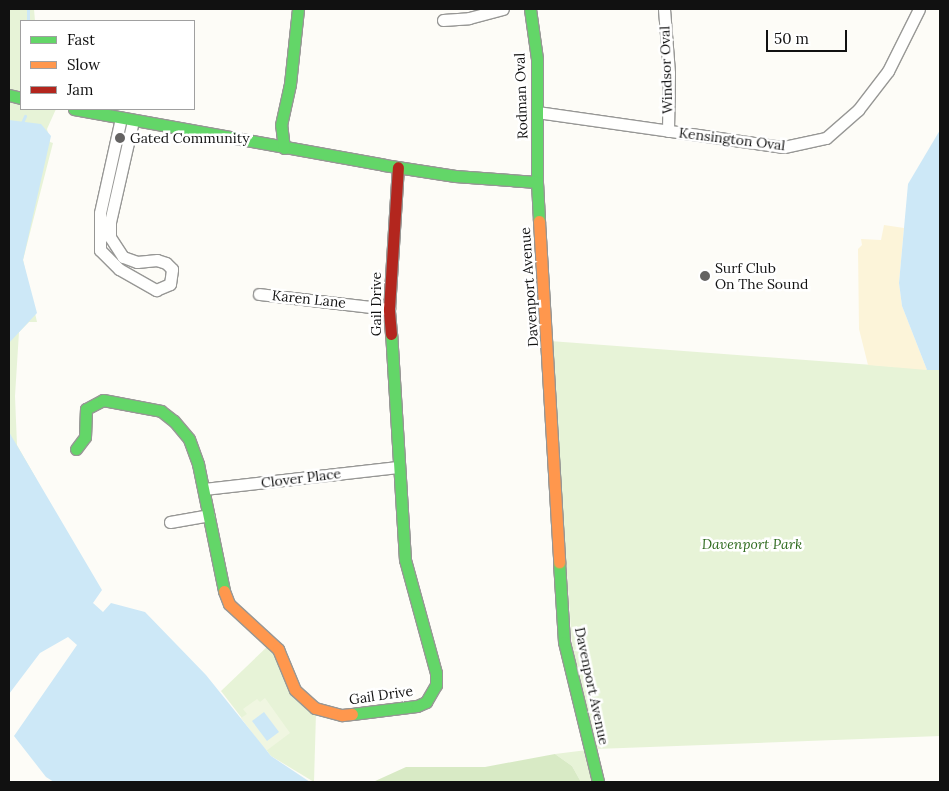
<!DOCTYPE html>
<html>
<head>
<meta charset="utf-8">
<style>
	body { margin:0 }
	#map { position:relative; width:949px; height:791px; overflow:hidden; background:#fdfcf7; font-family:Lora,serif }
	div>[style] { position:absolute }
	.green>* { inset:0; background:#e7f3d7 }
	.forest>* { inset:0; background:#d8eac5 }
	.sand>* { inset:0; background:#fcf4d9 }
	.pitch>* { inset:0; background:#f0f6e1 }
	.water>* { inset:0; background:#cde8f7 }
	.stream>* { height:3px; margin:-1.5px; padding:0 1.5px; transform-origin:1.5px; border-radius:1.5px; background:#cde8f7 }
	.roads { filter:drop-shadow(1px 0 #979795) drop-shadow(-1px 0 #979795) drop-shadow(0 1px #979795) drop-shadow(0 -1px #979795) }
	.street>* { height:11px; margin:-5.5px; padding:0 5.5px; transform-origin:5.5px; border-radius:5.5px; background:#fffffe }
	.fast>* { height:11px; margin:-5.5px; padding:0 5.5px; transform-origin:5.5px; border-radius:5.5px; background:#63d668 }
	.slow>* { height:11px; margin:-5.5px; padding:0 5.5px; transform-origin:5.5px; border-radius:5.5px; background:#ff974d }
	.jam>* { height:11px; margin:-5.5px; padding:0 5.5px; transform-origin:5.5px; border-radius:5.5px; background:#b3261e }
	.dots>* { width:14px; height:14px; translate:-50% -50%; box-sizing:border-box; border:2px solid #fff; border-radius:50% }
	span { translate:-50% -50%; white-space:nowrap; text-align:center; line-height:1.15; -webkit-text-stroke:5px #fff; paint-order:stroke }
	.street-label { font-size:14px; color:#111 }
	.poi-label { font-size:14px; color:#111 }
	.left { translate:0 -50%; text-align:left }
	.park-label { font-size:14px; color:#2f6b1f; font-style:italic }
	.frame { position:absolute; inset:0; border:10px solid #111; pointer-events:none }
	.legend { position:absolute; left:20px; top:20px; width:175px; height:90px; box-sizing:border-box; background:#fff; border:1px solid #a0a0a0; margin:0; padding:6px 9px; list-style:none; font-size:15px; color:#111 }
	.legend li { display:flex; align-items:center; gap:10px; height:25px }
	.legend b { width:25px; border:1px solid #a0a0a0 }
	.scale { position:absolute; left:766px; top:30px; width:81px; height:22px; box-sizing:border-box; border:2px solid #111; border-top:0; padding-left:6px; font-size:15px; line-height:18px; white-space:nowrap; color:#111; -webkit-text-stroke:4px #fff; paint-order:stroke }
</style>
</head>
<body>
<div id="map">
	<div class="green">
		<i style="clip-path:polygon(9px 9px,34px 9px,35px 21px,21px 21px,21px 109px,56px 109px,47px 129px,50px 142px,53px 143px,23px 260px,37px 322px,29px 322px,19px 332px,15px 396px,17px 445px,37px 480px,9px 460px)"></i>
		<i style="clip-path:polygon(550px 341px,940px 370px,940px 736px,596px 749px,602px 782px,581px 782px,572px 766px,555px 754px,595px 749px,572px 644px)"></i>
		<i style="clip-path:polygon(270px 644px,316px 713px,314px 782px,271px 756px,221px 691px)"></i>
	</div>
	<div class="forest">
		<i style="clip-path:polygon(555px 754px,572px 766px,581px 782px,373px 782px,406px 767px,485px 767px)"></i>
	</div>
	<div class="sand">
		<i style="clip-path:polygon(884px 225px,904px 228px,899px 283px,902px 306px,927px 370px,868px 365px,859px 329px,858px 249px,862px 245px,861px 239px,881px 240px)"></i>
	</div>
	<div class="pitch">
		<i style="clip-path:polygon(265px 698px,290px 733px,266px 751px,241px 718px,247px 714px,243px 709px,257px 699px,260px 702px)"></i>
	</div>
	<div class="water">
		<i style="clip-path:polygon(9px 120px,41px 124px,51px 136px,23px 260px,37px 313px,9px 343px)"></i>
		<i style="clip-path:polygon(940px 130px,940px 370px,927px 370px,902px 306px,899px 283px,908px 184px)"></i>
		<i style="clip-path:polygon(9px 432px,102px 590px,93px 603px,103px 612px,111px 603px,145px 612px,206px 675px,271px 756px,310px 782px,54px 782px,46px 777px,14px 736px,77px 645px,68px 637px,40px 653px,9px 694px)"></i>
		<i style="clip-path:polygon(264px 712px,279px 732px,267px 741px,252px 721px)"></i>
	</div>
	<div class="stream">
		<i style="left:28px;top:9px;width:12px;rotate:90deg"></i>
		<i style="left:21px;top:125px;width:10px;rotate:-66deg"></i>
	</div>
	<div class="roads">
		<div class="street">
			<i style="left:664px;top:9px;width:64px;rotate:85.5deg"></i>
			<i style="left:669px;top:73px;width:58px;rotate:91deg"></i>
			<i style="left:443px;top:20px;width:26px;rotate:-4deg"></i>
			<i style="left:469px;top:18px;width:35px;rotate:-15deg"></i>
			<i style="left:537px;top:112px;width:249px;rotate:8.1deg"></i>
			<i style="left:784px;top:147px;width:43px;rotate:-12.1deg"></i>
			<i style="left:826px;top:138px;width:43px;rotate:-41.2deg"></i>
			<i style="left:858px;top:110px;width:49px;rotate:-52.4deg"></i>
			<i style="left:888px;top:71px;width:69px;rotate:-63.4deg"></i>
			<i style="left:121px;top:118px;width:97px;rotate:102.5deg"></i>
			<i style="left:100px;top:213px;width:37px;rotate:90deg"></i>
			<i style="left:100px;top:250px;width:27px;rotate:45deg"></i>
			<i style="left:119px;top:269px;width:43px;rotate:29.6deg"></i>
			<i style="left:156px;top:290px;width:15px;rotate:-23deg"></i>
			<i style="left:170px;top:284px;width:15px;rotate:-82deg"></i>
			<i style="left:172px;top:269px;width:8px;rotate:-135deg"></i>
			<i style="left:166px;top:263px;width:9px;rotate:-162deg"></i>
			<i style="left:157px;top:260px;width:20px;rotate:174deg"></i>
			<i style="left:137px;top:262px;width:15px;rotate:-160deg"></i>
			<i style="left:123px;top:257px;width:24px;rotate:-123deg"></i>
			<i style="left:110px;top:237px;width:15px;rotate:-90deg"></i>
			<i style="left:110px;top:222px;width:104px;rotate:-77.2deg"></i>
			<i style="left:259px;top:294px;width:131px;rotate:6.6deg"></i>
			<i style="left:204px;top:489px;width:195px;rotate:-6.5deg"></i>
			<i style="left:170px;top:522px;width:39px;rotate:-10deg"></i>
		</div>
		<div class="fast">
			<i style="left:530px;top:9px;width:50px;rotate:82deg"></i>
			<i style="left:537px;top:59px;width:123px;rotate:90deg"></i>
			<i style="left:9px;top:95px;width:12px;rotate:14deg"></i>
			<i style="left:74px;top:109px;width:315px;rotate:10.2deg"></i>
			<i style="left:384px;top:165px;width:72px;rotate:8.8deg"></i>
			<i style="left:455px;top:176px;width:82px;rotate:4.2deg"></i>
			<i style="left:537px;top:182px;width:39px;rotate:87deg"></i>
			<i style="left:284px;top:148px;width:23px;rotate:-97deg"></i>
			<i style="left:281px;top:125px;width:42px;rotate:-77.6deg"></i>
			<i style="left:290px;top:84px;width:75px;rotate:-83.9deg"></i>
			<i style="left:76px;top:449px;width:15px;rotate:-53deg"></i>
			<i style="left:85px;top:437px;width:28px;rotate:-88deg"></i>
			<i style="left:86px;top:409px;width:19px;rotate:-28deg"></i>
			<i style="left:103px;top:400px;width:59px;rotate:10.7deg"></i>
			<i style="left:161px;top:411px;width:16px;rotate:38deg"></i>
			<i style="left:174px;top:421px;width:23px;rotate:50deg"></i>
			<i style="left:189px;top:439px;width:27px;rotate:70deg"></i>
			<i style="left:198px;top:464px;width:130px;rotate:78.4deg"></i>
			<i style="left:559px;top:562px;width:80px;rotate:86.4deg"></i>
			<i style="left:564px;top:642px;width:144px;rotate:76.3deg"></i>
			<i style="left:352px;top:714px;width:65px;rotate:-7deg"></i>
			<i style="left:417px;top:706px;width:10px;rotate:-24deg"></i>
			<i style="left:426px;top:702px;width:20px;rotate:-60deg"></i>
			<i style="left:436px;top:685px;width:12px;rotate:-90deg"></i>
			<i style="left:436px;top:673px;width:117px;rotate:-105.3deg"></i>
			<i style="left:405px;top:560px;width:226px;rotate:-93.5deg"></i>
		</div>
		<div class="slow">
			<i style="left:539px;top:221px;width:342px;rotate:86.6deg"></i>
			<i style="left:224px;top:591px;width:14px;rotate:69deg"></i>
			<i style="left:229px;top:604px;width:67px;rotate:42.6deg"></i>
			<i style="left:278px;top:649px;width:44px;rotate:67.5deg"></i>
			<i style="left:295px;top:690px;width:27px;rotate:42deg"></i>
			<i style="left:315px;top:708px;width:28px;rotate:15deg"></i>
			<i style="left:342px;top:715px;width:10px;rotate:-6deg"></i>
		</div>
		<div class="jam">
			<i style="left:391px;top:334px;width:25px;rotate:-95deg"></i>
			<i style="left:389px;top:309px;width:142px;rotate:-86.4deg"></i>
		</div>
	</div>
	<div class="dots">
		<i style="left:120px;top:138px;background:#646362"></i>
		<i style="left:705px;top:276px;background:#646362"></i>
	</div>
	<div class="street-label">
		<span style="left:666px;top:70px;rotate:-92deg">Windsor Oval</span>
		<span style="left:521px;top:96px;rotate:-92deg">Rodman Oval</span>
		<span style="left:732px;top:139px;rotate:7deg">Kensington Oval</span>
		<span style="left:529px;top:287px;rotate:-94deg">Davenport Avenue</span>
		<span style="left:309px;top:299px;rotate:6deg">Karen Lane</span>
		<span style="left:376px;top:304px;rotate:-90deg">Gail Drive</span>
		<span style="left:301px;top:478px;rotate:-7deg">Clover Place</span>
		<span style="left:592px;top:686px;rotate:78deg">Davenport Avenue</span>
		<span style="left:381px;top:695px;rotate:-8deg">Gail Drive</span>
	</div>
	<div class="poi-label">
		<span class="left" style="left:130px;top:138px">Gated Community</span>
		<span class="left" style="left:715px;top:276px">Surf Club<br>On The Sound</span>
	</div>
	<div class="park-label">
		<span style="left:752px;top:544px">Davenport Park</span>
	</div>
	<div class="frame"></div>
	<ul class="legend">
	<li><b style="height:6px;background:#63d668"></b>Fast</li>
	<li><b style="height:6px;background:#ff974d"></b>Slow</li>
	<li><b style="height:6px;background:#b3261e"></b>Jam</li>
	</ul>
	<div class="scale">50 m</div>
</div>
</body>
</html>
